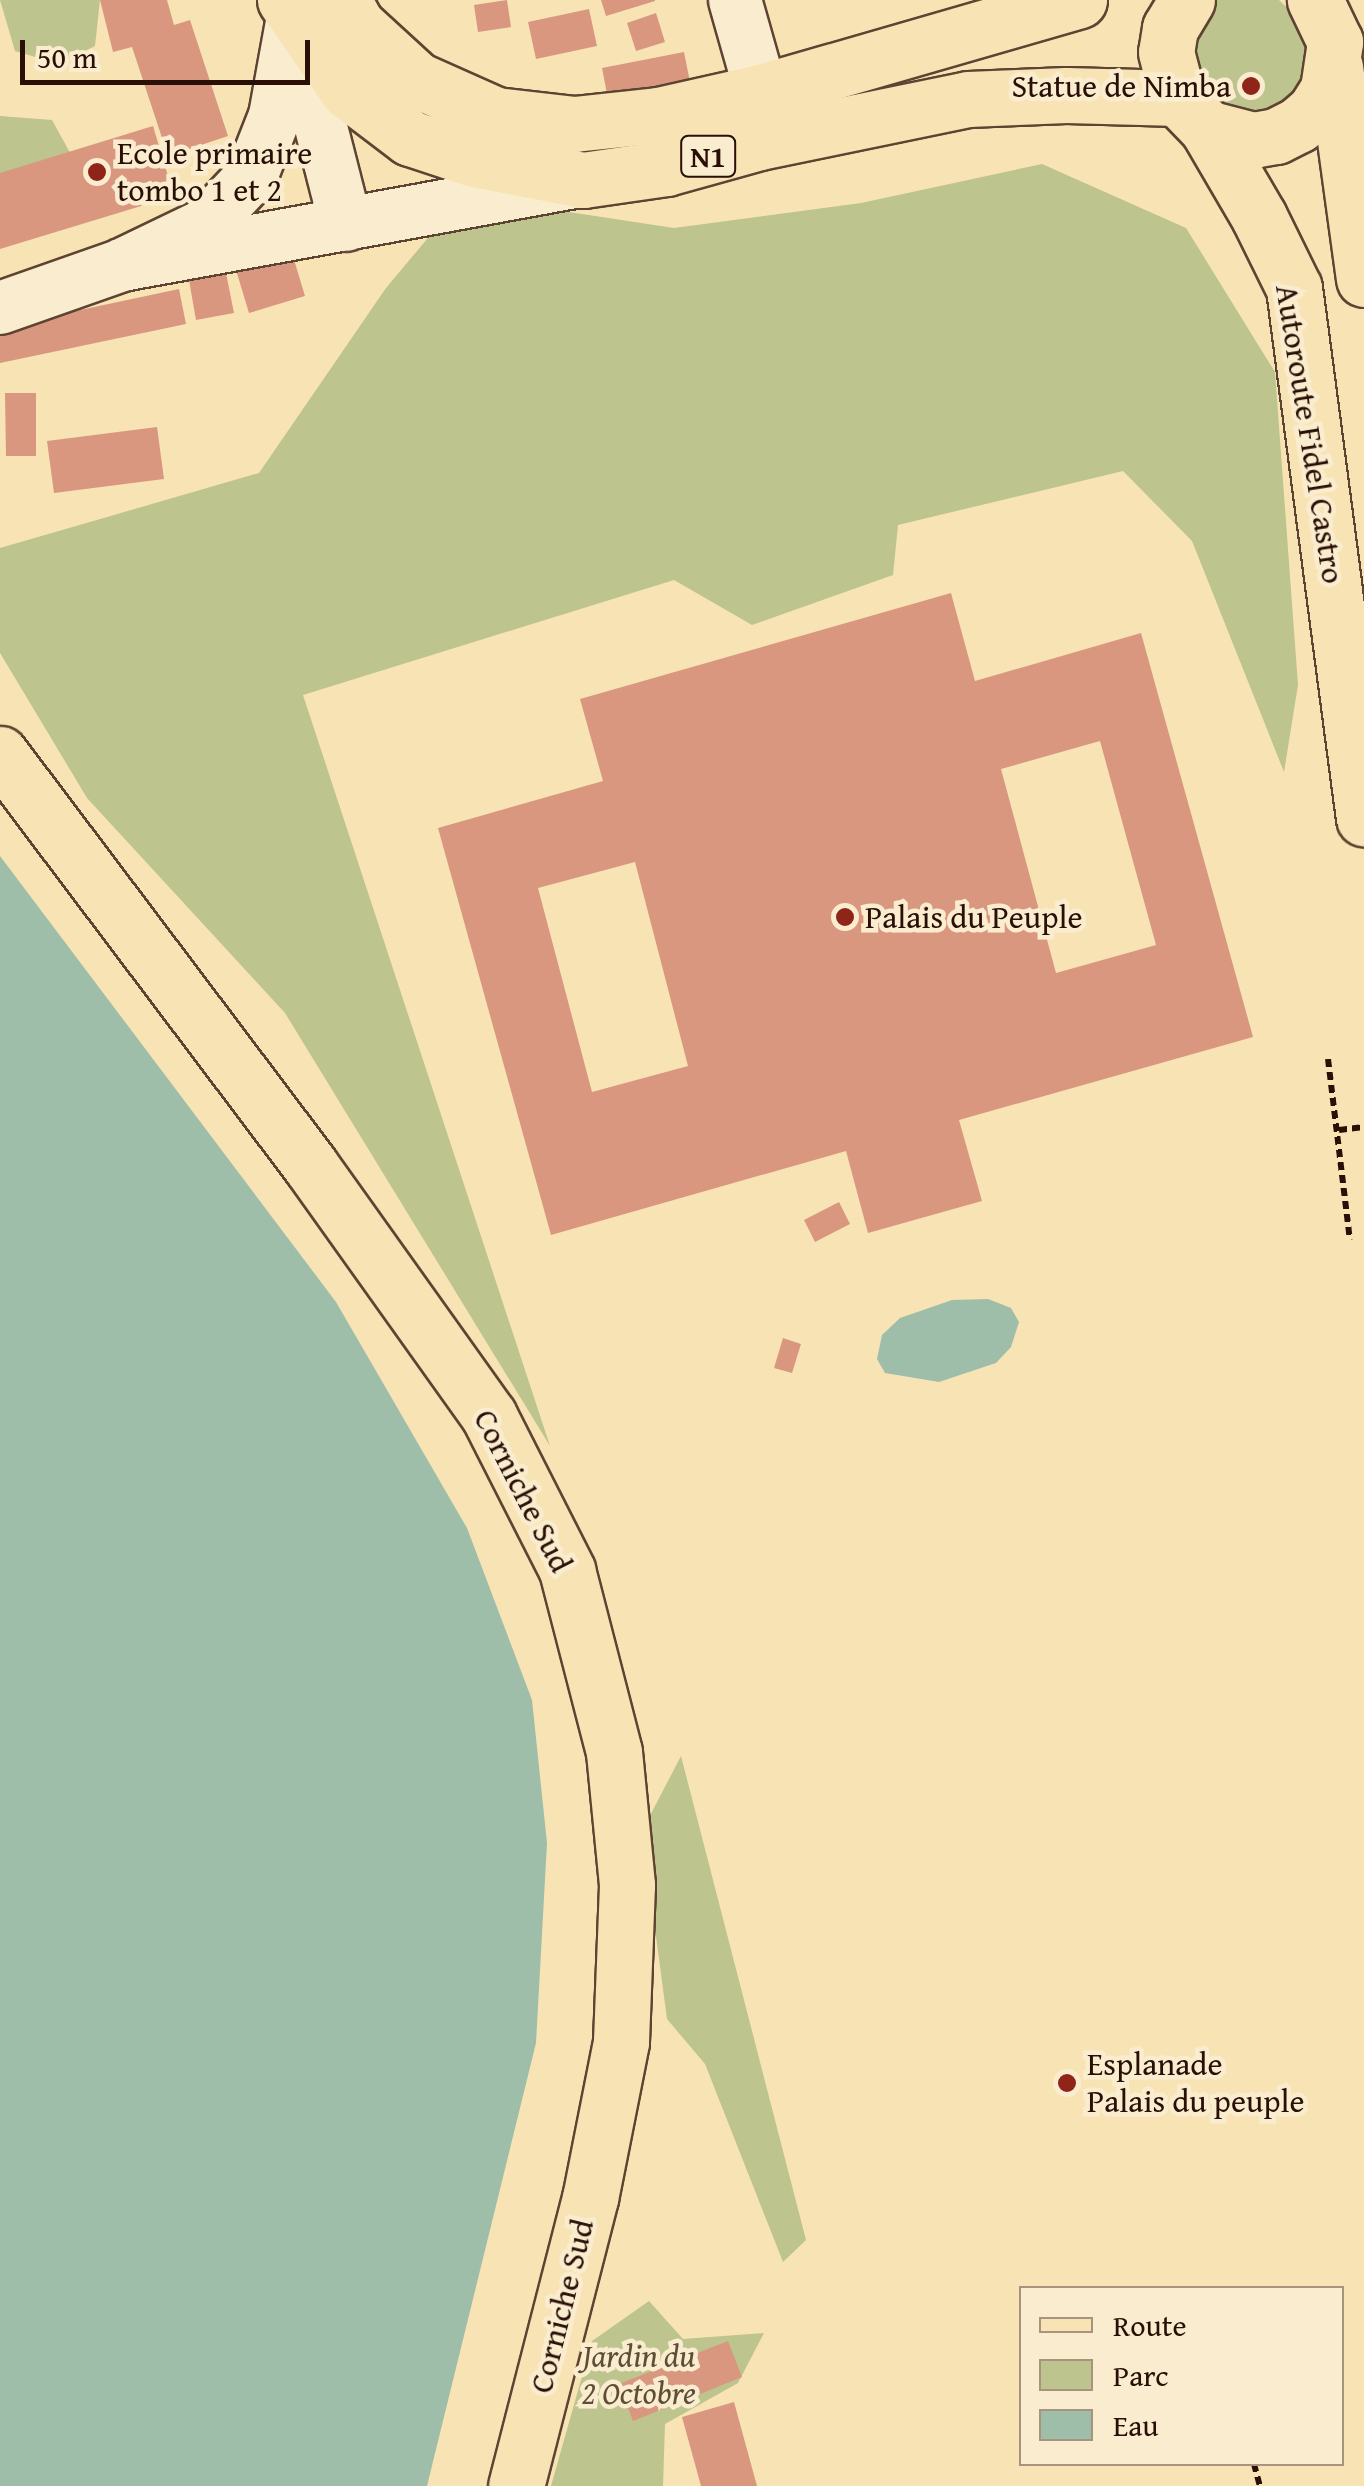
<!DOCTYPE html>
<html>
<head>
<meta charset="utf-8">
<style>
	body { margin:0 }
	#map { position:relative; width:1364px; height:2486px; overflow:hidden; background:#f8e3b5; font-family:"Gentium Book Plus",serif }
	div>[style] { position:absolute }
	.green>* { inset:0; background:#bdc48d }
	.water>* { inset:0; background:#9ebeaa }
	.building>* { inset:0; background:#da977f }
	.path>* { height:6px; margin-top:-3px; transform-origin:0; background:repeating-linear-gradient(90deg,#290f06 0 8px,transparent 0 13px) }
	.roads { filter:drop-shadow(2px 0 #5d4432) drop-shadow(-2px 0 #5d4432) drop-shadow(0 2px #5d4432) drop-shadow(0 -2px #5d4432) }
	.minor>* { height:52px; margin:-26px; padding:0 26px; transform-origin:26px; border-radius:26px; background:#faedcf }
	.major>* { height:55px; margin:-27.5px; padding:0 27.5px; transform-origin:27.5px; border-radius:27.5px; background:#f8e3b5 }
	.highway>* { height:55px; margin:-27.5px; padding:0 27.5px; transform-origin:27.5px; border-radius:27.5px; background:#f8e3b5 }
	.dots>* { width:28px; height:28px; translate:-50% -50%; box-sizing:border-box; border:5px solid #faedcf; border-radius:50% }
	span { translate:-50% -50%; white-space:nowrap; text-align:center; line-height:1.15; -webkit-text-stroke:9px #faedcf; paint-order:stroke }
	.shield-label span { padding:2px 8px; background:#faedcf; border:2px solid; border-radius:8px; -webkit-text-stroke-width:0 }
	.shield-label { font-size:30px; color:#290f06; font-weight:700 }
	.poi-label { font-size:32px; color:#290f06 }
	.right { translate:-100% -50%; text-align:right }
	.left { translate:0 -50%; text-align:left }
	.street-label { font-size:32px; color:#290f06 }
	.park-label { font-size:32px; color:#5d4e35; font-style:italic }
	.legend { position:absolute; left:1019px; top:2286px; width:325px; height:180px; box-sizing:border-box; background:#faedcf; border:2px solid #a6947f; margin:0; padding:12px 18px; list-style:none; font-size:30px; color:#290f06 }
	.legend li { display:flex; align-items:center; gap:20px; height:50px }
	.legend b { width:50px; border:2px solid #a6947f }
	.scale { position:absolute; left:20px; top:40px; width:290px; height:45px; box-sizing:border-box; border:5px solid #290f06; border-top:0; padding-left:12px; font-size:30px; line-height:35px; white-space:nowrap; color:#290f06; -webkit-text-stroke:8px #faedcf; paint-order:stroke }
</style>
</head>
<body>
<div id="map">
	<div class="green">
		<i style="clip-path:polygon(0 0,100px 0,95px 46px,59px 64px,15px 51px)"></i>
		<i style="clip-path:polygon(1213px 0,1279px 0,1301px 21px,1308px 40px,1303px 80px,1290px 98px,1272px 110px,1251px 116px,1229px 114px,1195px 89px,1189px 29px)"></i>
		<i style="clip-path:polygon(0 116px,52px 120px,79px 169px,0 183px)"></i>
		<i style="clip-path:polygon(1042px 164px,1186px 228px,1275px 372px,1298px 685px,1284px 772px,1192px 541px,1123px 471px,898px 525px,893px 575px,752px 625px,674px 580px,303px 695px,550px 1446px,285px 1013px,87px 798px,0 653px,0 548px,259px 473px,386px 288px,463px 196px,674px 228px,861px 203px)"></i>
		<i style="clip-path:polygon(681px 1756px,806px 2240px,783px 2262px,705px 2064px,667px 2019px,642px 1831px)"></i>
		<i style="clip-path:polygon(649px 2301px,683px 2339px,764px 2333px,738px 2383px,665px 2424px,663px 2486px,551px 2486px,592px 2341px)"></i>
	</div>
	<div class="water">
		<i style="clip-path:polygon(0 856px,336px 1302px,467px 1528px,532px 1700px,547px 1843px,536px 2043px,427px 2486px,0 2486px)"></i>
		<i style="clip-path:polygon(988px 1299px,1011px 1308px,1019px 1322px,1011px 1347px,996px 1363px,939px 1382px,885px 1373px,877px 1359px,882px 1335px,900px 1318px,952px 1300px)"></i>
	</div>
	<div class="building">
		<i style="clip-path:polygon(100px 0,167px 0,174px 25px,190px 20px,228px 136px,168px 156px,132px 47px,113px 52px)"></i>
		<i style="clip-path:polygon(507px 0,511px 27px,478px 32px,474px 5px)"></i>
		<i style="clip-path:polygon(601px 0,655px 0,655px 1px,606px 16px)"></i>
		<i style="clip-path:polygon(589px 9px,597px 46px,536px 59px,528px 22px)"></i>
		<i style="clip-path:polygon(656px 13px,665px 42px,636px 51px,627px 23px)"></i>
		<i style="clip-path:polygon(684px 52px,690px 82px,608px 99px,602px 68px)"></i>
		<i style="clip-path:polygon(153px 126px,174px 196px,0 249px,0 173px)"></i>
		<i style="clip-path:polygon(292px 253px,305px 296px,249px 313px,236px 270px)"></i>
		<i style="clip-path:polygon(226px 273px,234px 313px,196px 320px,189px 280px)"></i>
		<i style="clip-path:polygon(179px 289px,186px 324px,0 363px,0 327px)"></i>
		<i style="clip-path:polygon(5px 393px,36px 393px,36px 456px,6px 456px)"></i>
		<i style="clip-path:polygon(157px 427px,164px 479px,54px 493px,47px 441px)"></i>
		<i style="clip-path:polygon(evenodd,951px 593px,975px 681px,1141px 633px,1253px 1037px,959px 1120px,982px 1201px,868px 1233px,846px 1151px,551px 1235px,438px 828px,603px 781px,580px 699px,951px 593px,1100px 741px,1156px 945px,1056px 973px,1001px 769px,1100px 741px,951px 593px,635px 862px,688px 1066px,592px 1092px,538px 888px,635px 862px)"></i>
		<i style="clip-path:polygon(839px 1202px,850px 1224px,815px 1242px,804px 1220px)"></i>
		<i style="clip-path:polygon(783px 1338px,801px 1344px,792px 1373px,774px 1368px)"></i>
		<i style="clip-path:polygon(728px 2341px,742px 2377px,633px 2421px,619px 2384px)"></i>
		<i style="clip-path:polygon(734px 2402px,757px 2486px,701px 2486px,682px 2417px)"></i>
	</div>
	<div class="path">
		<i style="left:1328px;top:1059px;width:182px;rotate:83.1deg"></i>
		<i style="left:1339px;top:1130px;width:25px;rotate:-7deg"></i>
		<i style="left:1254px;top:2464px;width:23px;rotate:75deg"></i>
	</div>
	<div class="roads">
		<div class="minor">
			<i style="left:735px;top:0;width:96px;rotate:74.2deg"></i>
			<i style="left:297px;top:33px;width:198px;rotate:75.7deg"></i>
			<i style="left:122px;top:265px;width:469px;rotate:-10.4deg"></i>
			<i style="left:0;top:308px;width:129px;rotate:-19.4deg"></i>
			<i style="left:122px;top:265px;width:94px;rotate:-25.8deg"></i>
			<i style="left:207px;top:224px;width:64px;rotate:-46.9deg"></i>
			<i style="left:251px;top:177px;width:66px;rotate:-68.5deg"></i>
			<i style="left:275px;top:116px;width:101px;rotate:-79.7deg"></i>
		</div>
		<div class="major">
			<i style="left:285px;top:0;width:109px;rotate:55.4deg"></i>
			<i style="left:347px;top:90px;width:79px;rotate:37.3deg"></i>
			<i style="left:410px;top:138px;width:67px;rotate:18.2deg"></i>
			<i style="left:474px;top:159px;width:111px;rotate:10.9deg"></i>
			<i style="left:583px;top:180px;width:84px;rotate:-8.2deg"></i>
			<i style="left:666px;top:168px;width:97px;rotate:-15.6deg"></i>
			<i style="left:759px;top:142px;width:213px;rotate:-11.6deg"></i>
			<i style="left:968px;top:99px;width:98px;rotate:-2.3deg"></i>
			<i style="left:1066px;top:95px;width:112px;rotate:1.5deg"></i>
			<i style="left:343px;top:0;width:29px;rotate:61deg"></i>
			<i style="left:357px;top:25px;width:81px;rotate:42.5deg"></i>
			<i style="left:417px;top:80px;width:86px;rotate:23.9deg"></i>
			<i style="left:496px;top:115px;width:79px;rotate:6.6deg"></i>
			<i style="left:574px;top:124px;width:84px;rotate:-6.1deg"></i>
			<i style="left:658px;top:115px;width:106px;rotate:-12.6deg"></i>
			<i style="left:761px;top:92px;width:331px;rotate:-16.1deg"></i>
			<i style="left:1187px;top:0;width:33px;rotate:121deg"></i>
			<i style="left:1170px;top:28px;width:24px;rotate:99deg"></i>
			<i style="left:1166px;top:52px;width:48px;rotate:75.4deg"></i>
			<i style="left:1178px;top:98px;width:42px;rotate:46deg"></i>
			<i style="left:1207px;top:128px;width:48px;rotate:14.6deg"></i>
			<i style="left:1253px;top:140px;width:23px;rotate:-10deg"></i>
			<i style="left:1276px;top:136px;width:25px;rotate:-27deg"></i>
			<i style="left:1298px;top:125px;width:23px;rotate:-41deg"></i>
			<i style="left:1315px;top:110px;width:25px;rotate:-58deg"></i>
			<i style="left:1328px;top:89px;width:48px;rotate:-81.5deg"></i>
			<i style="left:1335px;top:42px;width:47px;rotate:-115.5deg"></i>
			<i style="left:0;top:754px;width:515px;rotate:52.97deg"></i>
			<i style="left:310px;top:1165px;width:308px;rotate:54.5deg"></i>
			<i style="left:489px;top:1416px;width:173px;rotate:63.1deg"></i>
			<i style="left:567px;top:1570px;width:188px;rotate:75.5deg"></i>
			<i style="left:614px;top:1752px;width:134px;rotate:84.4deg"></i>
			<i style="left:627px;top:1885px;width:157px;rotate:92.2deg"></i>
			<i style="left:621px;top:2042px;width:159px;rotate:101.2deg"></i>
			<i style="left:590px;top:2198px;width:297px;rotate:104.4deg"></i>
		</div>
		<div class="highway">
			<i style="left:1335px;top:67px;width:214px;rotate:82.2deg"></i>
			<i style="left:1207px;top:128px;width:103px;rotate:59.7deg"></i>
			<i style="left:1259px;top:217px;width:79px;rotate:63.8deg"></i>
			<i style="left:1294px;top:288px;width:535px;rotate:82.48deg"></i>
		</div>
	</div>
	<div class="dots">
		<i style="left:1251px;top:86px;background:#8f2418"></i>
		<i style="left:97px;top:172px;background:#8f2418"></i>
		<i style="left:845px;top:917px;background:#8f2418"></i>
		<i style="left:1067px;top:2083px;background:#8f2418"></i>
	</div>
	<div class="shield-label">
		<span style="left:708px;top:156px">N1</span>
	</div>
	<div class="poi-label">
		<span class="right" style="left:1231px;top:86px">Statue de Nimba</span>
		<span class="left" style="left:117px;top:172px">Ecole primaire<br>tombo 1 et 2</span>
		<span class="left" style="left:865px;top:917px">Palais du Peuple</span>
		<span class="left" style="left:1087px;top:2083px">Esplanade<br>Palais du peuple</span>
	</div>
	<div class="street-label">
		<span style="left:1310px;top:434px;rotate:81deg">Autoroute Fidel Castro</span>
		<span style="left:523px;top:1491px;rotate:63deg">Corniche Sud</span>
		<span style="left:562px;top:2306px;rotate:-76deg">Corniche Sud</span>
	</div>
	<div class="park-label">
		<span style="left:639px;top:2375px">Jardin du<br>2 Octobre</span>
	</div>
	<ul class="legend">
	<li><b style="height:12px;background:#f8e3b5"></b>Route</li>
	<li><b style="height:28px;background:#bdc48d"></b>Parc</li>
	<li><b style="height:28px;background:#9ebeaa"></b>Eau</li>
	</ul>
	<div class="scale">50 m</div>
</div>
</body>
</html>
